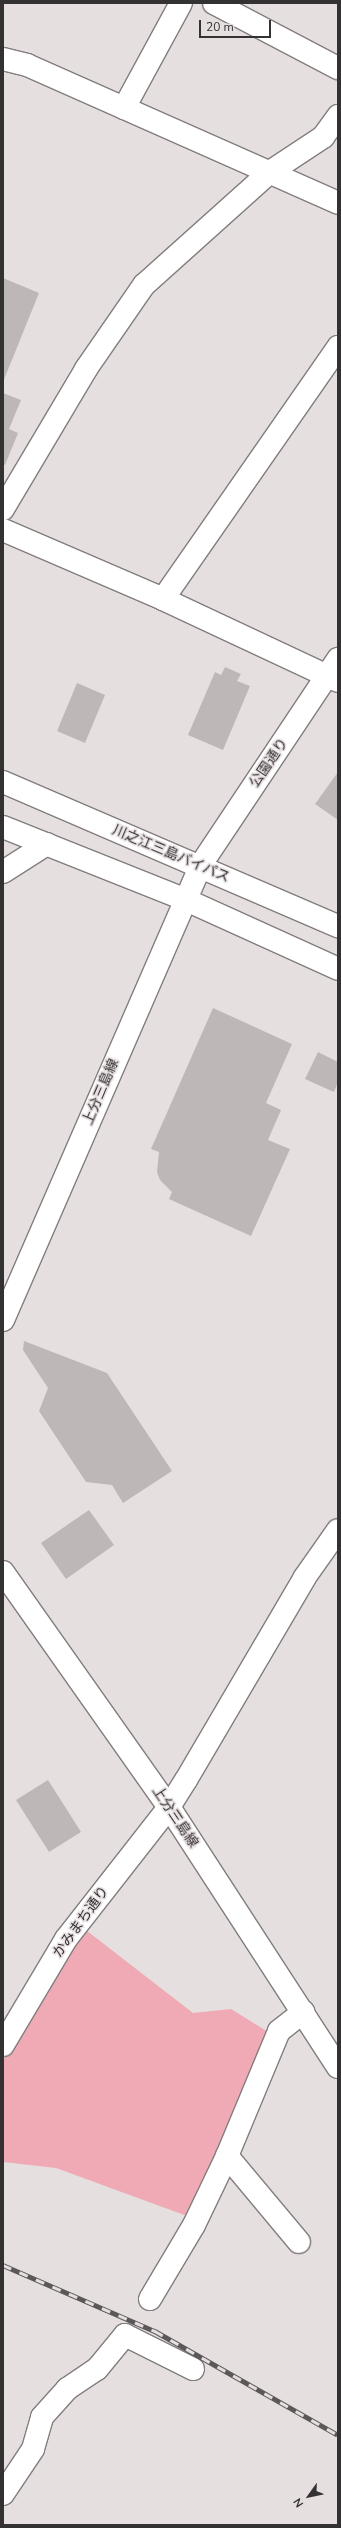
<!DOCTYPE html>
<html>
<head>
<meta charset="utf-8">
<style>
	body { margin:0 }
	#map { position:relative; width:341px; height:2528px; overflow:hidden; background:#e6dfe0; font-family:"Nunito Sans","Noto Sans JP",sans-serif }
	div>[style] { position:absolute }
	.green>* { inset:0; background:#efaab5 }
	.building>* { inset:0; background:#beb7b8 }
	.roads { filter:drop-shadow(1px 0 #837d7e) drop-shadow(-1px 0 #837d7e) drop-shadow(0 1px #837d7e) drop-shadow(0 -1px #837d7e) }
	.minor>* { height:22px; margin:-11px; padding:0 11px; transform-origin:11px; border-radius:11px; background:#fff }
	.major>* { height:22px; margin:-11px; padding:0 11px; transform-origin:11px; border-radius:11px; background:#fff }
	.highway>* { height:22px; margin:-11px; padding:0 11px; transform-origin:11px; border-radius:11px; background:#fff }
	.rail>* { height:4.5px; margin-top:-2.25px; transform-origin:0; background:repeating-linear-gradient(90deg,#e6dfe0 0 9px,#5c5859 0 18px); box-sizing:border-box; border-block:1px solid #5c5859 }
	span { translate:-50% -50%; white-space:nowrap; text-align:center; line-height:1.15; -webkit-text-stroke:3px #e6dfe0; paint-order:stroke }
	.street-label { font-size:14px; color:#343132 }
	.frame { position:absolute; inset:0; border:4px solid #343132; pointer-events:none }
	.north { position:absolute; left:289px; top:2476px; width:40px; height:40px; -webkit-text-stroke:3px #e6dfe0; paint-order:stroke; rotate:237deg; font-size:11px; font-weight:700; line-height:16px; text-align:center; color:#343132 }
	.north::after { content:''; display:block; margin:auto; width:14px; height:18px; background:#343132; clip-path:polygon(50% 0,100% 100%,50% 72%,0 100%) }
	.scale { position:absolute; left:199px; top:20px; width:72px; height:18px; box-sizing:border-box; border:2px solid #343132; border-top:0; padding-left:5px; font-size:12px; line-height:14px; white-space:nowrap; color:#343132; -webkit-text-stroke:3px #e6dfe0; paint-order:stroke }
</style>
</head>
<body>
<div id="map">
	<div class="green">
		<i style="clip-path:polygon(82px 1927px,193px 2013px,231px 2009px,270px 2033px,187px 2216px,56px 2168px,3px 2162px,3px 2061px)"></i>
	</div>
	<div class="building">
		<i style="clip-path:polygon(3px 278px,39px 293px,3px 382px)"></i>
		<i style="clip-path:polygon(3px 393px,21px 400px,9px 429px,18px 433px,5px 465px,3px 464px)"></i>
		<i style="clip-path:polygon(225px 667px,241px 674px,237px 681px,250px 686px,223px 750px,188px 735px,215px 672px,221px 675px)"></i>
		<i style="clip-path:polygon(77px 683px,105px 695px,85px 743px,57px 731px)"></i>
		<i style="clip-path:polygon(338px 772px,338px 820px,315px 804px)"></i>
		<i style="clip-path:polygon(213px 1008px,292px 1044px,266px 1103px,281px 1110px,268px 1140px,290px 1149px,251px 1236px,169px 1199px,172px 1192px,160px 1180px,157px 1172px,159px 1152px,151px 1149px)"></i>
		<i style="clip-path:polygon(318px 1052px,338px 1062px,338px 1082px,334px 1092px,305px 1079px)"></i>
		<i style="clip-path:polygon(24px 1341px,107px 1373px,172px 1471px,123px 1503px,112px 1485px,86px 1482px,39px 1411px,48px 1388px,23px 1350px)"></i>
		<i style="clip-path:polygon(89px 1510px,114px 1545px,66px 1579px,41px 1543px)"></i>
		<i style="clip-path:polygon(48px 1780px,81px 1832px,49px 1852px,16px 1800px)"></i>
	</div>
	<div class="roads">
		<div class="minor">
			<i style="left:214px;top:3px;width:140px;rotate:27.7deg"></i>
			<i style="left:3px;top:59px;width:25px;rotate:14deg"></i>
			<i style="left:27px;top:65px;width:340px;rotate:23.9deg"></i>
			<i style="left:124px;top:108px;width:119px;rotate:-61.5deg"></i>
			<i style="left:3px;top:509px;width:163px;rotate:-59.3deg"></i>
			<i style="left:86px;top:369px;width:102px;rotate:-55.4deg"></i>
			<i style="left:144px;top:285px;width:169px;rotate:-41.9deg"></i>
			<i style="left:270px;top:172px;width:64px;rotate:-33.4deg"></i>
			<i style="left:323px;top:137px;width:26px;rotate:-54deg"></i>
			<i style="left:3px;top:530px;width:174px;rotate:23.3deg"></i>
			<i style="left:163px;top:599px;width:193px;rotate:25.1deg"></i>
			<i style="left:163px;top:599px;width:307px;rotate:-55.2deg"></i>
			<i style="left:200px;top:866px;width:249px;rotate:-56.3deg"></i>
			<i style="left:3px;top:872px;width:52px;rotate:-32.5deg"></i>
			<i style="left:3px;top:2045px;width:123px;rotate:-59.3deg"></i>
			<i style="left:66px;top:1939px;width:167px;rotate:-52deg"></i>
			<i style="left:169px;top:1807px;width:32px;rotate:-58deg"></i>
			<i style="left:186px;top:1780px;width:235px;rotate:-59.6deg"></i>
			<i style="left:305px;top:1577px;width:57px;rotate:-54.9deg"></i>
			<i style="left:227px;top:2156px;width:112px;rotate:50.1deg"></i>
			<i style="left:150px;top:2299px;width:86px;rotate:-59.3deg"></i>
			<i style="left:194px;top:2225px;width:76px;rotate:-64.4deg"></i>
			<i style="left:227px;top:2156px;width:135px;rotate:-67.4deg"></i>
			<i style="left:279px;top:2031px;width:31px;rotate:-38deg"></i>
			<i style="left:3px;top:2494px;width:54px;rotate:-56.3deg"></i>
			<i style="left:33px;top:2449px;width:33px;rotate:-74deg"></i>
			<i style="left:42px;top:2417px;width:38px;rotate:-48deg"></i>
			<i style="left:67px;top:2389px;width:36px;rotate:-34deg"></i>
			<i style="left:97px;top:2369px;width:44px;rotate:-50.5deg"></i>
			<i style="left:125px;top:2335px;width:76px;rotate:26.6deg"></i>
		</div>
		<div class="major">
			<i style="left:3px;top:1320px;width:495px;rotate:-66.5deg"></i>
			<i style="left:3px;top:1572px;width:288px;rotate:54.8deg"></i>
			<i style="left:169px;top:1807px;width:310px;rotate:57deg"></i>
		</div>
		<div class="highway">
			<i style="left:3px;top:782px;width:365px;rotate:23.3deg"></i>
			<i style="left:3px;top:827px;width:195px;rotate:21.7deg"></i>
			<i style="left:184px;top:899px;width:169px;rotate:24.4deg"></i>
		</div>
	</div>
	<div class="rail">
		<i style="left:3px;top:2265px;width:166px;rotate:23.5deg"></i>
		<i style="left:155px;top:2331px;width:210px;rotate:29.6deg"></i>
	</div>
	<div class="street-label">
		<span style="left:269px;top:763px;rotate:-56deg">公園通り</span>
		<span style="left:171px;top:854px;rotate:23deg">川之江三島バイパス</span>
		<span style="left:101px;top:1092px;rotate:-67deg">上分三島線</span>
		<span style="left:175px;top:1817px;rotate:56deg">上分三島線</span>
		<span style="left:81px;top:1922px;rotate:-54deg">かみまち通り</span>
	</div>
	<div class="frame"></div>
	<div class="north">N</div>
	<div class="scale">20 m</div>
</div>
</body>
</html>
